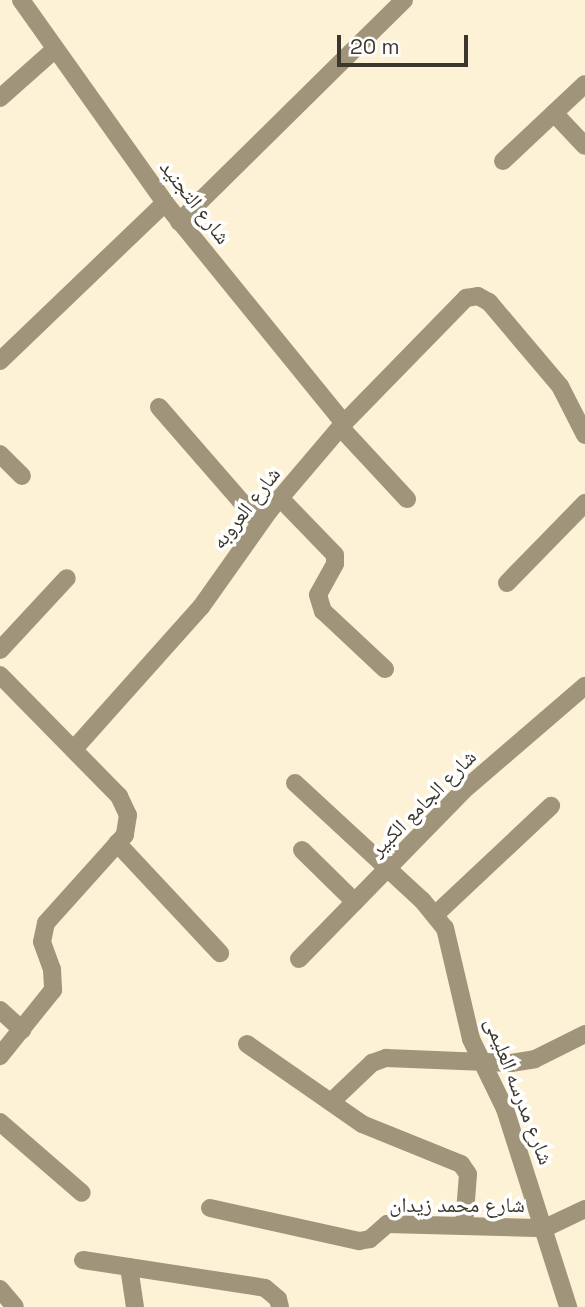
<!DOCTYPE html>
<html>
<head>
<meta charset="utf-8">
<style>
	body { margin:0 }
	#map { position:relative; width:585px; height:1307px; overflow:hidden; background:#fdf1d6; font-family:"Space Grotesk","Noto Naskh Arabic",sans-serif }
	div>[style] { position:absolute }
	.minor>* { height:18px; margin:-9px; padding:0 9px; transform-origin:9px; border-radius:9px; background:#a0947a }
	span { translate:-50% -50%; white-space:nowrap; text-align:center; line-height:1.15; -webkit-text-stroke:7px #fff; paint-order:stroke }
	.street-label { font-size:21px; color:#3c372d }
	.scale { position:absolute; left:337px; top:35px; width:131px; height:32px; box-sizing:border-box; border:4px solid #3c372d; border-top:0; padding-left:9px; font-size:21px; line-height:24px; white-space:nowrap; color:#3c372d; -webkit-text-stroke:5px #fff; paint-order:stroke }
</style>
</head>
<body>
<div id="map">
	<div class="minor">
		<i style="left:21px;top:0;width:249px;rotate:54.6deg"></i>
		<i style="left:165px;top:203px;width:284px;rotate:50.9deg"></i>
		<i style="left:0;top:98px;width:72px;rotate:-41.6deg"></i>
		<i style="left:554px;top:113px;width:45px;rotate:46.8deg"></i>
		<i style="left:503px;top:161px;width:112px;rotate:-43.2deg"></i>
		<i style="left:179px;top:222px;width:316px;rotate:-44.6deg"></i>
		<i style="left:0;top:361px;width:228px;rotate:-43.8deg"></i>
		<i style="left:159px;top:407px;width:154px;rotate:49deg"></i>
		<i style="left:341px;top:428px;width:97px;rotate:47.1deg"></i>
		<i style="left:0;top:454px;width:31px;rotate:45deg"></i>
		<i style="left:280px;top:498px;width:79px;rotate:46deg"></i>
		<i style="left:335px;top:555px;width:9px;rotate:90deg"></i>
		<i style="left:335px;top:564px;width:35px;rotate:119deg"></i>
		<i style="left:318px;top:595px;width:17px;rotate:73deg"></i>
		<i style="left:323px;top:611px;width:85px;rotate:43.1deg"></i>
		<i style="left:507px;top:583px;width:112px;rotate:-45.7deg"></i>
		<i style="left:0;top:650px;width:98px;rotate:-47.1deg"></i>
		<i style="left:0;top:675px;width:170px;rotate:45.5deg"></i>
		<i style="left:119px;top:796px;width:21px;rotate:65deg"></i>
		<i style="left:128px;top:815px;width:20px;rotate:99deg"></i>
		<i style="left:125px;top:835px;width:118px;rotate:131.9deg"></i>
		<i style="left:46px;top:923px;width:19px;rotate:102deg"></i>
		<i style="left:42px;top:942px;width:29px;rotate:70deg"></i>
		<i style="left:52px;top:969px;width:21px;rotate:87deg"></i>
		<i style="left:53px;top:990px;width:85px;rotate:128.8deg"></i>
		<i style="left:74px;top:749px;width:191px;rotate:-48.2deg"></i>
		<i style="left:201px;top:607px;width:118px;rotate:-54.7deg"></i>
		<i style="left:269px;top:511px;width:116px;rotate:-49.6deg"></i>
		<i style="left:344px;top:423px;width:175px;rotate:-45.7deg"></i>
		<i style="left:466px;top:298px;width:12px;rotate:-9deg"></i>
		<i style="left:478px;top:296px;width:13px;rotate:29deg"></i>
		<i style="left:489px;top:302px;width:110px;rotate:49.8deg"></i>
		<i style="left:560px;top:386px;width:55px;rotate:63deg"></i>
		<i style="left:295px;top:783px;width:173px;rotate:42.7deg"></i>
		<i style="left:422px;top:900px;width:36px;rotate:51deg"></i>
		<i style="left:445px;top:928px;width:114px;rotate:76.8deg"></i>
		<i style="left:471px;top:1039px;width:78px;rotate:64.1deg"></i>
		<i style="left:505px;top:1109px;width:208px;rotate:72.3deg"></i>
		<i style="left:117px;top:843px;width:151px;rotate:46.9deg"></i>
		<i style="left:302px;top:850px;width:74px;rotate:44.5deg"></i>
		<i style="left:436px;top:914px;width:158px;rotate:-43.2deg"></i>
		<i style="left:299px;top:959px;width:236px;rotate:-45.7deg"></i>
		<i style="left:464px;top:790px;width:160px;rotate:-40.7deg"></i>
		<i style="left:0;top:1010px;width:30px;rotate:42deg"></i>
		<i style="left:247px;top:1044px;width:140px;rotate:34.8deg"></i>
		<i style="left:362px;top:1124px;width:107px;rotate:22deg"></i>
		<i style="left:461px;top:1164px;width:12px;rotate:55deg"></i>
		<i style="left:468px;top:1174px;width:52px;rotate:94.4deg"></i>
		<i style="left:331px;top:1102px;width:57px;rotate:-43.6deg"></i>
		<i style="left:372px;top:1063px;width:15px;rotate:-20deg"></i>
		<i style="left:386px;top:1058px;width:125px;rotate:2.3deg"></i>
		<i style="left:511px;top:1063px;width:24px;rotate:-9deg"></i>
		<i style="left:535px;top:1059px;width:56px;rotate:-26.6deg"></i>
		<i style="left:0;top:1122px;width:108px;rotate:40.9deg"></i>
		<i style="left:210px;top:1208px;width:153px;rotate:12.5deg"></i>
		<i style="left:359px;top:1241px;width:11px;rotate:-10deg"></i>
		<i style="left:370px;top:1239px;width:23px;rotate:-41deg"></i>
		<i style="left:387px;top:1224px;width:158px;rotate:1.5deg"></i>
		<i style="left:545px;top:1228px;width:44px;rotate:-25.4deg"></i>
		<i style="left:83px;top:1260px;width:184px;rotate:8.7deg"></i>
		<i style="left:265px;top:1288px;width:17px;rotate:40deg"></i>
		<i style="left:278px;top:1299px;width:8px;rotate:76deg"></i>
		<i style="left:129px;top:1267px;width:40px;rotate:81.5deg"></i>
		<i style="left:0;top:1289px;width:23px;rotate:50deg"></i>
	</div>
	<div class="street-label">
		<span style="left:195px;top:202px;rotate:52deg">شارع التجنيد</span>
		<span style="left:246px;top:508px;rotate:-52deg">شارع العروبه</span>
		<span style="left:423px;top:803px;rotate:-45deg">شارع الجامع الكبير</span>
		<span style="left:519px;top:1091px;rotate:69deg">شارع مدرسه العليمى</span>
		<span style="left:457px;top:1205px">شارع محمد زيدان</span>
	</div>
	<div class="scale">20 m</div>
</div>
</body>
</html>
